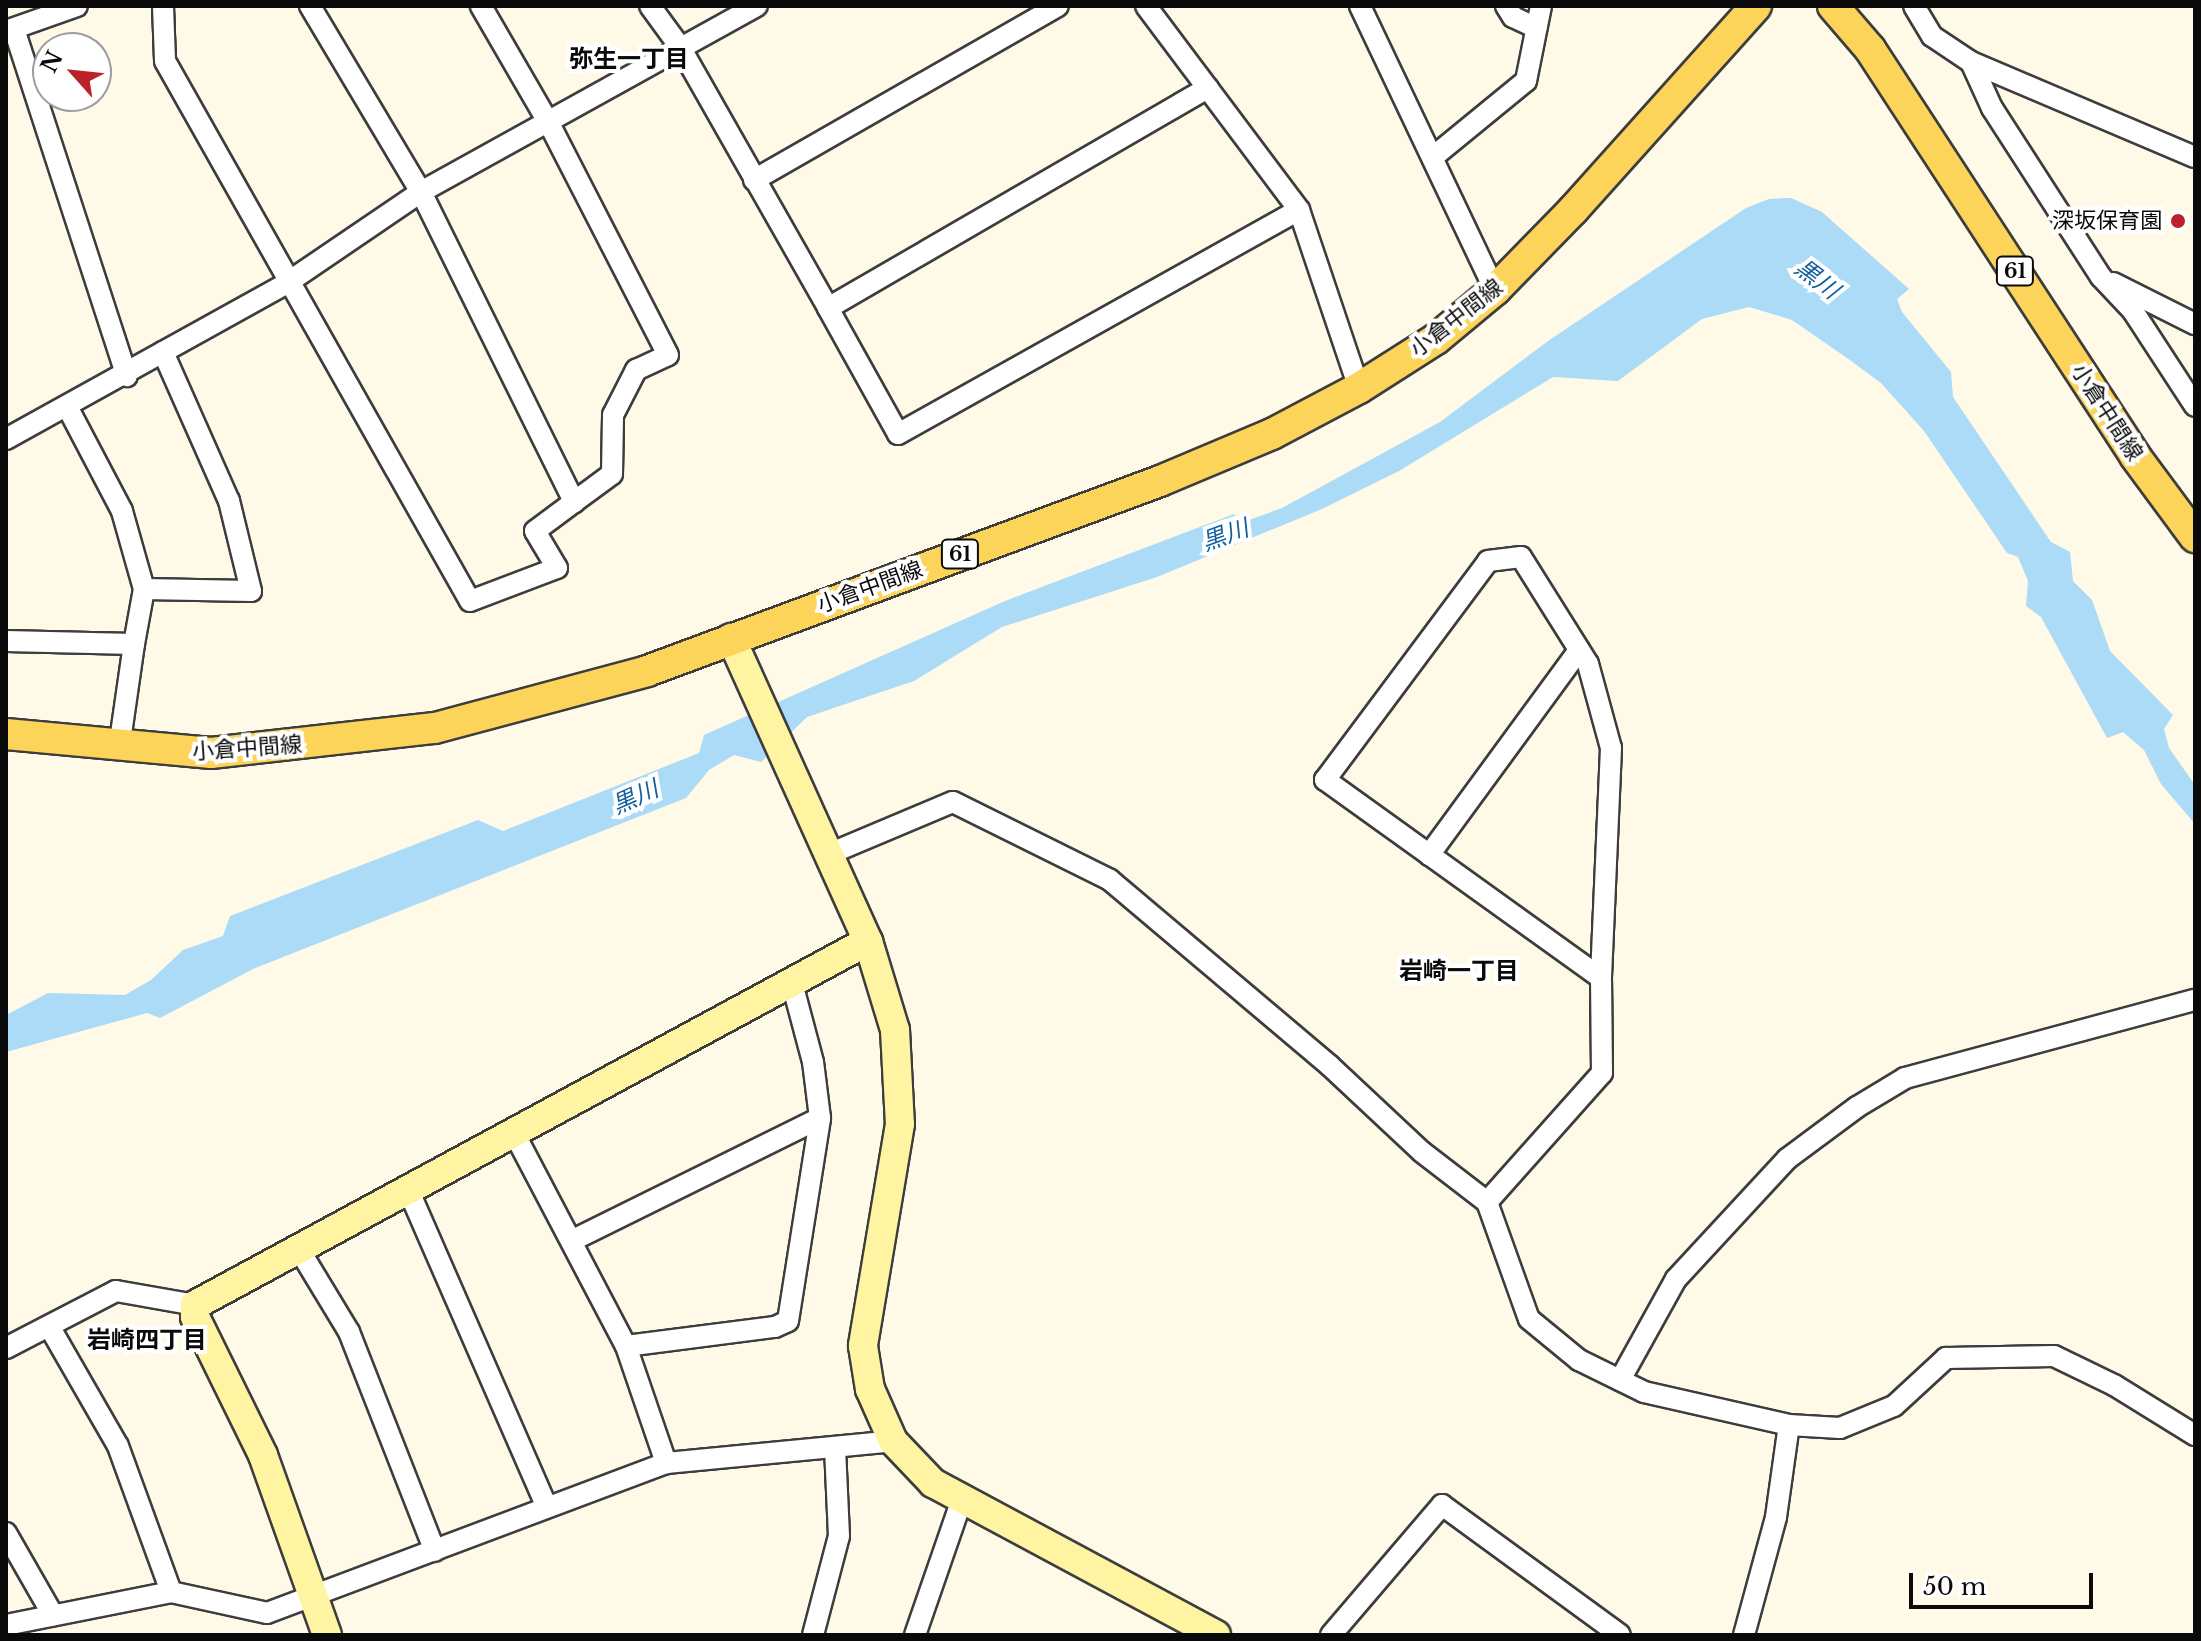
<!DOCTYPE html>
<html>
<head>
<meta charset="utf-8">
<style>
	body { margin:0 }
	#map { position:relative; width:2201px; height:1641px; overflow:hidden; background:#fffae7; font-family:"Libre Baskerville","Noto Sans JP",serif }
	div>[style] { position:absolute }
	.water>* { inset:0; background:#abdbf7 }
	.roads { filter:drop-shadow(2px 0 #3d3d3d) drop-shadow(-2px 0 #3d3d3d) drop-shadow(0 2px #3d3d3d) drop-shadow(0 -2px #3d3d3d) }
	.street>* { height:20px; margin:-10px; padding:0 10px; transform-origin:10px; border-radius:10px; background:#fff }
	.secondary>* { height:28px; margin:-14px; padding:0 14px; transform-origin:14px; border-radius:14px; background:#fff4a2 }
	.primary>* { height:30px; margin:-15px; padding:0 15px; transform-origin:15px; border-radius:15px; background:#fcd45a }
	.dots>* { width:22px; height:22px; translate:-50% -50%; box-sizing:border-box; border:4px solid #fff; border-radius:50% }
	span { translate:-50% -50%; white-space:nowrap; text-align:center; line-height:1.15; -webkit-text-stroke:8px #fff; paint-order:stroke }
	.shield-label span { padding:2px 6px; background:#fff; border:2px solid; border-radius:6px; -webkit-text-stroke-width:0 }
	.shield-label { font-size:20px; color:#0a0a0a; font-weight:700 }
	.poi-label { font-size:22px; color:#0a0a0a }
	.right { translate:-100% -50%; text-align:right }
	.street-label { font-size:22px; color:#0a0a0a }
	.neighbourhood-label { font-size:24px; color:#0a0a0a; font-weight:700 }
	.water-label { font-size:24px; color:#12619d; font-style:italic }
	.frame { position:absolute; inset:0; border:8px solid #0a0a0a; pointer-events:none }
	.north { position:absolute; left:32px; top:32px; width:80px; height:80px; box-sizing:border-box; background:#fff; border:2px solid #9d9d9d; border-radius:50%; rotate:297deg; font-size:22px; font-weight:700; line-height:32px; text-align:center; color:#0a0a0a }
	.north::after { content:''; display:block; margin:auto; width:28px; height:36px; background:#bc2028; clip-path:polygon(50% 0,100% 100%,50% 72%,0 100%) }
	.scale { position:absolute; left:1909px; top:1573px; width:184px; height:36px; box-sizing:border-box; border:4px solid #0a0a0a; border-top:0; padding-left:10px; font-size:24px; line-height:28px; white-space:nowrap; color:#0a0a0a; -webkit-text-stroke:6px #fff; paint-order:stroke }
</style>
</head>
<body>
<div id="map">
	<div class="water">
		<i style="clip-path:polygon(1791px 198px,1822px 212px,1909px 289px,1897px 299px,1902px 312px,1951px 372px,1953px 397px,2051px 542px,2070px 552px,2073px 581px,2092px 600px,2110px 651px,2173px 715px,2164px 729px,2169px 748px,2195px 785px,2195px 824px,2161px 784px,2144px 750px,2123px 732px,2107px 738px,2041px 617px,2026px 606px,2028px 581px,2018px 557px,2007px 553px,1924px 431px,1881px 383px,1847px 358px,1792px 320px,1749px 307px,1702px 319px,1618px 381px,1553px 377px,1399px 471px,1322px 509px,1157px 577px,1002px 627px,914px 681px,807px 717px,761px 762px,734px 755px,709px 770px,686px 798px,253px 969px,160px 1018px,147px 1013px,6px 1052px,6px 1015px,48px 993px,125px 995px,151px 980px,183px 950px,223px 936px,230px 916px,478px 820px,503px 831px,699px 753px,704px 735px,1005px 601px,1234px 514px,1238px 524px,1282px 508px,1440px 422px,1548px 341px,1746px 208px,1769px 199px)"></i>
	</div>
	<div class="roads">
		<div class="street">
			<i style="left:163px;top:6px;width:55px;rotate:87.9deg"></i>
			<i style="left:165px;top:61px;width:620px;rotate:60.54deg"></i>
			<i style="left:470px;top:601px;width:93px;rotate:-20.8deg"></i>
			<i style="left:557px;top:568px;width:43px;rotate:-120.7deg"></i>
			<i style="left:535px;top:531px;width:49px;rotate:-36.6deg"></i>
			<i style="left:310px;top:6px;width:217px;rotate:59.2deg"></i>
			<i style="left:421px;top:192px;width:346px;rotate:63.7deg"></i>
			<i style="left:574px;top:502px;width:47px;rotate:-36.4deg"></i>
			<i style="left:612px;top:474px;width:59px;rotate:-89deg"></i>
			<i style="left:613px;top:415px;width:51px;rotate:-62.9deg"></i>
			<i style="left:636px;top:370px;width:35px;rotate:-25deg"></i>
			<i style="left:668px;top:355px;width:264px;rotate:-117.2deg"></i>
			<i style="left:547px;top:120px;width:132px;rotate:-120.1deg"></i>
			<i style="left:650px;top:6px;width:51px;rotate:53.8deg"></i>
			<i style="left:680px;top:47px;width:300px;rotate:60.4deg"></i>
			<i style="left:828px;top:308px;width:439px;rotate:-30.1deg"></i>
			<i style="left:1146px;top:6px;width:255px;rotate:53.1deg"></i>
			<i style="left:1299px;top:210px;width:188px;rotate:71.4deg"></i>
			<i style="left:1360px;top:6px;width:314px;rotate:64.6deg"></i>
			<i style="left:1506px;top:6px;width:13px;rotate:58deg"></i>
			<i style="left:1513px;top:17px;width:26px;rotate:25deg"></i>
			<i style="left:1914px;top:6px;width:35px;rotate:59deg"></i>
			<i style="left:1932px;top:36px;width:47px;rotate:33.7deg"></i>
			<i style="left:1971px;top:62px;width:243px;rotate:23deg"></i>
			<i style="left:14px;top:29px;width:365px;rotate:72deg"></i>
			<i style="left:6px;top:31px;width:75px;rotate:-19.4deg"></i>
			<i style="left:1971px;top:62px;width:51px;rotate:65.5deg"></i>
			<i style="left:1992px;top:108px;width:201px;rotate:57.2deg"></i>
			<i style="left:2101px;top:277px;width:47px;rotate:46.7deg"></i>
			<i style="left:2133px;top:311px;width:113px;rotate:56.9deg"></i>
			<i style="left:1433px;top:157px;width:120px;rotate:-39.3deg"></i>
			<i style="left:1526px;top:81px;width:76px;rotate:-78.7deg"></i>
			<i style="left:754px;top:180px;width:350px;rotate:-29.8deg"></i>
			<i style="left:2113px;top:283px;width:92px;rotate:26.6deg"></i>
			<i style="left:828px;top:308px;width:144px;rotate:60.9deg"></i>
			<i style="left:898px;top:434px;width:459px;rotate:-29.2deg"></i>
			<i style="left:6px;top:439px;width:321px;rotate:-29deg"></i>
			<i style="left:287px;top:283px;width:162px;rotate:-34.2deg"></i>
			<i style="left:421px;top:192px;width:384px;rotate:-29deg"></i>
			<i style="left:1521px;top:557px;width:126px;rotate:57.9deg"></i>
			<i style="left:1588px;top:664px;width:87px;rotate:74.7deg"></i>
			<i style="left:1611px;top:748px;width:230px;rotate:92.5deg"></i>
			<i style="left:1601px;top:978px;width:340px;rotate:-144.3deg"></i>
			<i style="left:1325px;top:780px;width:273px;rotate:-53.3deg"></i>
			<i style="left:1488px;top:561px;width:33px;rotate:-7deg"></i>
			<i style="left:144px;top:589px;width:107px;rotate:1.1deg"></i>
			<i style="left:251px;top:591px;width:93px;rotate:-103.7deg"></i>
			<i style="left:229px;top:501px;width:163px;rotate:-113.9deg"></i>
			<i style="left:6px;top:641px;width:128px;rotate:1.3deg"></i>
			<i style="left:134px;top:644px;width:56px;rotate:-79.7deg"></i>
			<i style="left:144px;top:589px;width:81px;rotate:-105.8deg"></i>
			<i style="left:122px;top:511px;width:116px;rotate:-117.7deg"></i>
			<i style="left:119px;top:748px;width:105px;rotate:-81.8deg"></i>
			<i style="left:829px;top:854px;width:134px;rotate:-22.8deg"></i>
			<i style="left:953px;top:802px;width:175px;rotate:26.4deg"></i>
			<i style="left:1110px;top:880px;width:287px;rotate:40.2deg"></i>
			<i style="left:1329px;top:1065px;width:127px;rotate:43.1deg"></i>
			<i style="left:1422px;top:1152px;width:82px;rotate:37.6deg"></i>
			<i style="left:1487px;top:1202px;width:124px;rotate:70.3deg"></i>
			<i style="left:1529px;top:1319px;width:65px;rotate:39.4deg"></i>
			<i style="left:1579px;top:1360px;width:72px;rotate:26.2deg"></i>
			<i style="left:1644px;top:1392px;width:149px;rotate:12.8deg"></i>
			<i style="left:1789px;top:1425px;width:51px;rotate:3.4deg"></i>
			<i style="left:1840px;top:1428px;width:58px;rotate:-22.2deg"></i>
			<i style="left:1894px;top:1406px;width:71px;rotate:-42.7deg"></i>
			<i style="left:1946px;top:1358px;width:108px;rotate:-1.1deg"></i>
			<i style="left:2054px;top:1356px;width:67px;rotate:25.8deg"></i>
			<i style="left:2114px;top:1385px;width:95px;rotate:31.7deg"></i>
			<i style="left:1429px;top:855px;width:254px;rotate:-53.8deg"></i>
			<i style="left:513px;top:1131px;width:243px;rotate:62.3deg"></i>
			<i style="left:626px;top:1346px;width:124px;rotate:71.1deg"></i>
			<i style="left:407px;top:1187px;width:349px;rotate:66.4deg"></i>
			<i style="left:1487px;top:1202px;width:173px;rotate:-48.3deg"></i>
			<i style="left:1602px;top:1073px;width:95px;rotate:-90.6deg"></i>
			<i style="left:573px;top:1240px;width:275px;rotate:-26.3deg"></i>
			<i style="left:297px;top:1246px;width:100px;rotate:58.8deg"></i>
			<i style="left:349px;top:1332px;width:235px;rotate:68.6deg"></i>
			<i style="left:49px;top:1326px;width:138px;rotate:60.1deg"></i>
			<i style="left:118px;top:1446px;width:155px;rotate:70deg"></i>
			<i style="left:626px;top:1346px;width:150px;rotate:-7.3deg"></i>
			<i style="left:775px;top:1327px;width:14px;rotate:-25deg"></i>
			<i style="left:788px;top:1321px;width:206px;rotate:-81deg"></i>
			<i style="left:820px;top:1118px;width:56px;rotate:-97.1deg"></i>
			<i style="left:813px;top:1062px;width:82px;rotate:-104.9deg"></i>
			<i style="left:6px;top:1348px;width:124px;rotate:-27.4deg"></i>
			<i style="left:116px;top:1291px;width:80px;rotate:10deg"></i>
			<i style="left:1620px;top:1380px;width:115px;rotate:-61deg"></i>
			<i style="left:1676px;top:1279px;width:163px;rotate:-47.2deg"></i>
			<i style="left:1787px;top:1159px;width:87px;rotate:-36.6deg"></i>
			<i style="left:1857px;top:1107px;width:56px;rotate:-31.1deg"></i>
			<i style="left:1905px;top:1078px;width:300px;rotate:-15.1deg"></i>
			<i style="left:6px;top:1533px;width:95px;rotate:60.2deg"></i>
			<i style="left:6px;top:1625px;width:168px;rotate:-11.3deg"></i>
			<i style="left:171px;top:1592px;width:98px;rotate:12.3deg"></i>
			<i style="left:267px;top:1613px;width:426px;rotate:-20.6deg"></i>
			<i style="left:666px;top:1463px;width:228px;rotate:-5.5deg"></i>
			<i style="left:813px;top:1635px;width:102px;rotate:-75.3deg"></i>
			<i style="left:839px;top:1536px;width:89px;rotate:-92.6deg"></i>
			<i style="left:915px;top:1635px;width:144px;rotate:-70.9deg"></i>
			<i style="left:1331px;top:1635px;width:171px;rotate:-49.5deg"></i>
			<i style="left:1442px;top:1505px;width:220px;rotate:36.1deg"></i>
			<i style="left:1744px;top:1635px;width:122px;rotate:-74.8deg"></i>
			<i style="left:1776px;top:1517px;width:93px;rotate:-82deg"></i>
		</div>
		<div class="secondary">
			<i style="left:731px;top:638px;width:333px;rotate:65.7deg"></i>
			<i style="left:868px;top:941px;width:93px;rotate:73.1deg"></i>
			<i style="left:895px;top:1030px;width:94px;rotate:87deg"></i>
			<i style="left:900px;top:1124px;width:225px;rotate:99.5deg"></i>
			<i style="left:863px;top:1346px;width:44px;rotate:80.8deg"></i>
			<i style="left:870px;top:1389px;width:57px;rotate:66.1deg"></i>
			<i style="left:893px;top:1441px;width:58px;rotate:46.4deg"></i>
			<i style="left:933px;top:1483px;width:321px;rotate:28.2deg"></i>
			<i style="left:327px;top:1635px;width:191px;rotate:-109.6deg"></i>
			<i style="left:263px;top:1455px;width:154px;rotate:-116.2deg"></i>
			<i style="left:195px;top:1317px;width:12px;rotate:-90deg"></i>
			<i style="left:195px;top:1305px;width:765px;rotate:-28.41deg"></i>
		</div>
		<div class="primary">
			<i style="left:1833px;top:6px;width:57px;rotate:49.3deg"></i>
			<i style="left:1870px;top:49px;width:486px;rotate:56.9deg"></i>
			<i style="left:2135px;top:456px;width:101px;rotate:53.5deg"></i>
			<i style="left:6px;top:734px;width:206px;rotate:5.3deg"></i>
			<i style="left:211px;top:753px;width:225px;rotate:-6.4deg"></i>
			<i style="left:435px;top:728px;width:220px;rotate:-15deg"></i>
			<i style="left:647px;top:671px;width:547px;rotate:-20.32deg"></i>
			<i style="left:1160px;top:481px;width:121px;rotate:-22.8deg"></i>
			<i style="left:1272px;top:434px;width:98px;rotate:-27.9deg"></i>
			<i style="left:1359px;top:388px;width:91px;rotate:-32.5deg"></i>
			<i style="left:1436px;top:339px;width:77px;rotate:-39.7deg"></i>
			<i style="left:1495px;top:290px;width:112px;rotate:-45.7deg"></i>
			<i style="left:1573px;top:210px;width:274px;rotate:-48.1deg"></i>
		</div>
	</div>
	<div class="dots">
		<i style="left:2178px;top:221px;background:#bc2028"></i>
	</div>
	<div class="shield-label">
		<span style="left:2015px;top:271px">61</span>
		<span style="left:960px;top:554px">61</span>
	</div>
	<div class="poi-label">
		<span class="right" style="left:2162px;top:221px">深坂保育園</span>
	</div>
	<div class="street-label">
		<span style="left:1456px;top:318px;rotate:-38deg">小倉中間線</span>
		<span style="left:2107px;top:412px;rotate:57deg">小倉中間線</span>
		<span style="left:870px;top:587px;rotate:-20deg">小倉中間線</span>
		<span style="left:247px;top:748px;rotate:-4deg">小倉中間線</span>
	</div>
	<div class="neighbourhood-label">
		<span style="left:629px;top:59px">弥生一丁目</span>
		<span style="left:1459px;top:971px">岩崎一丁目</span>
		<span style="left:147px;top:1340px">岩崎四丁目</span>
	</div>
	<div class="water-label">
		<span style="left:1817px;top:279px;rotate:37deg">黒川</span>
		<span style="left:1225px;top:535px;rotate:-20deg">黒川</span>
		<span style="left:635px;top:797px;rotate:-24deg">黒川</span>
	</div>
	<div class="frame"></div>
	<div class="north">N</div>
	<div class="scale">50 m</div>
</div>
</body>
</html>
